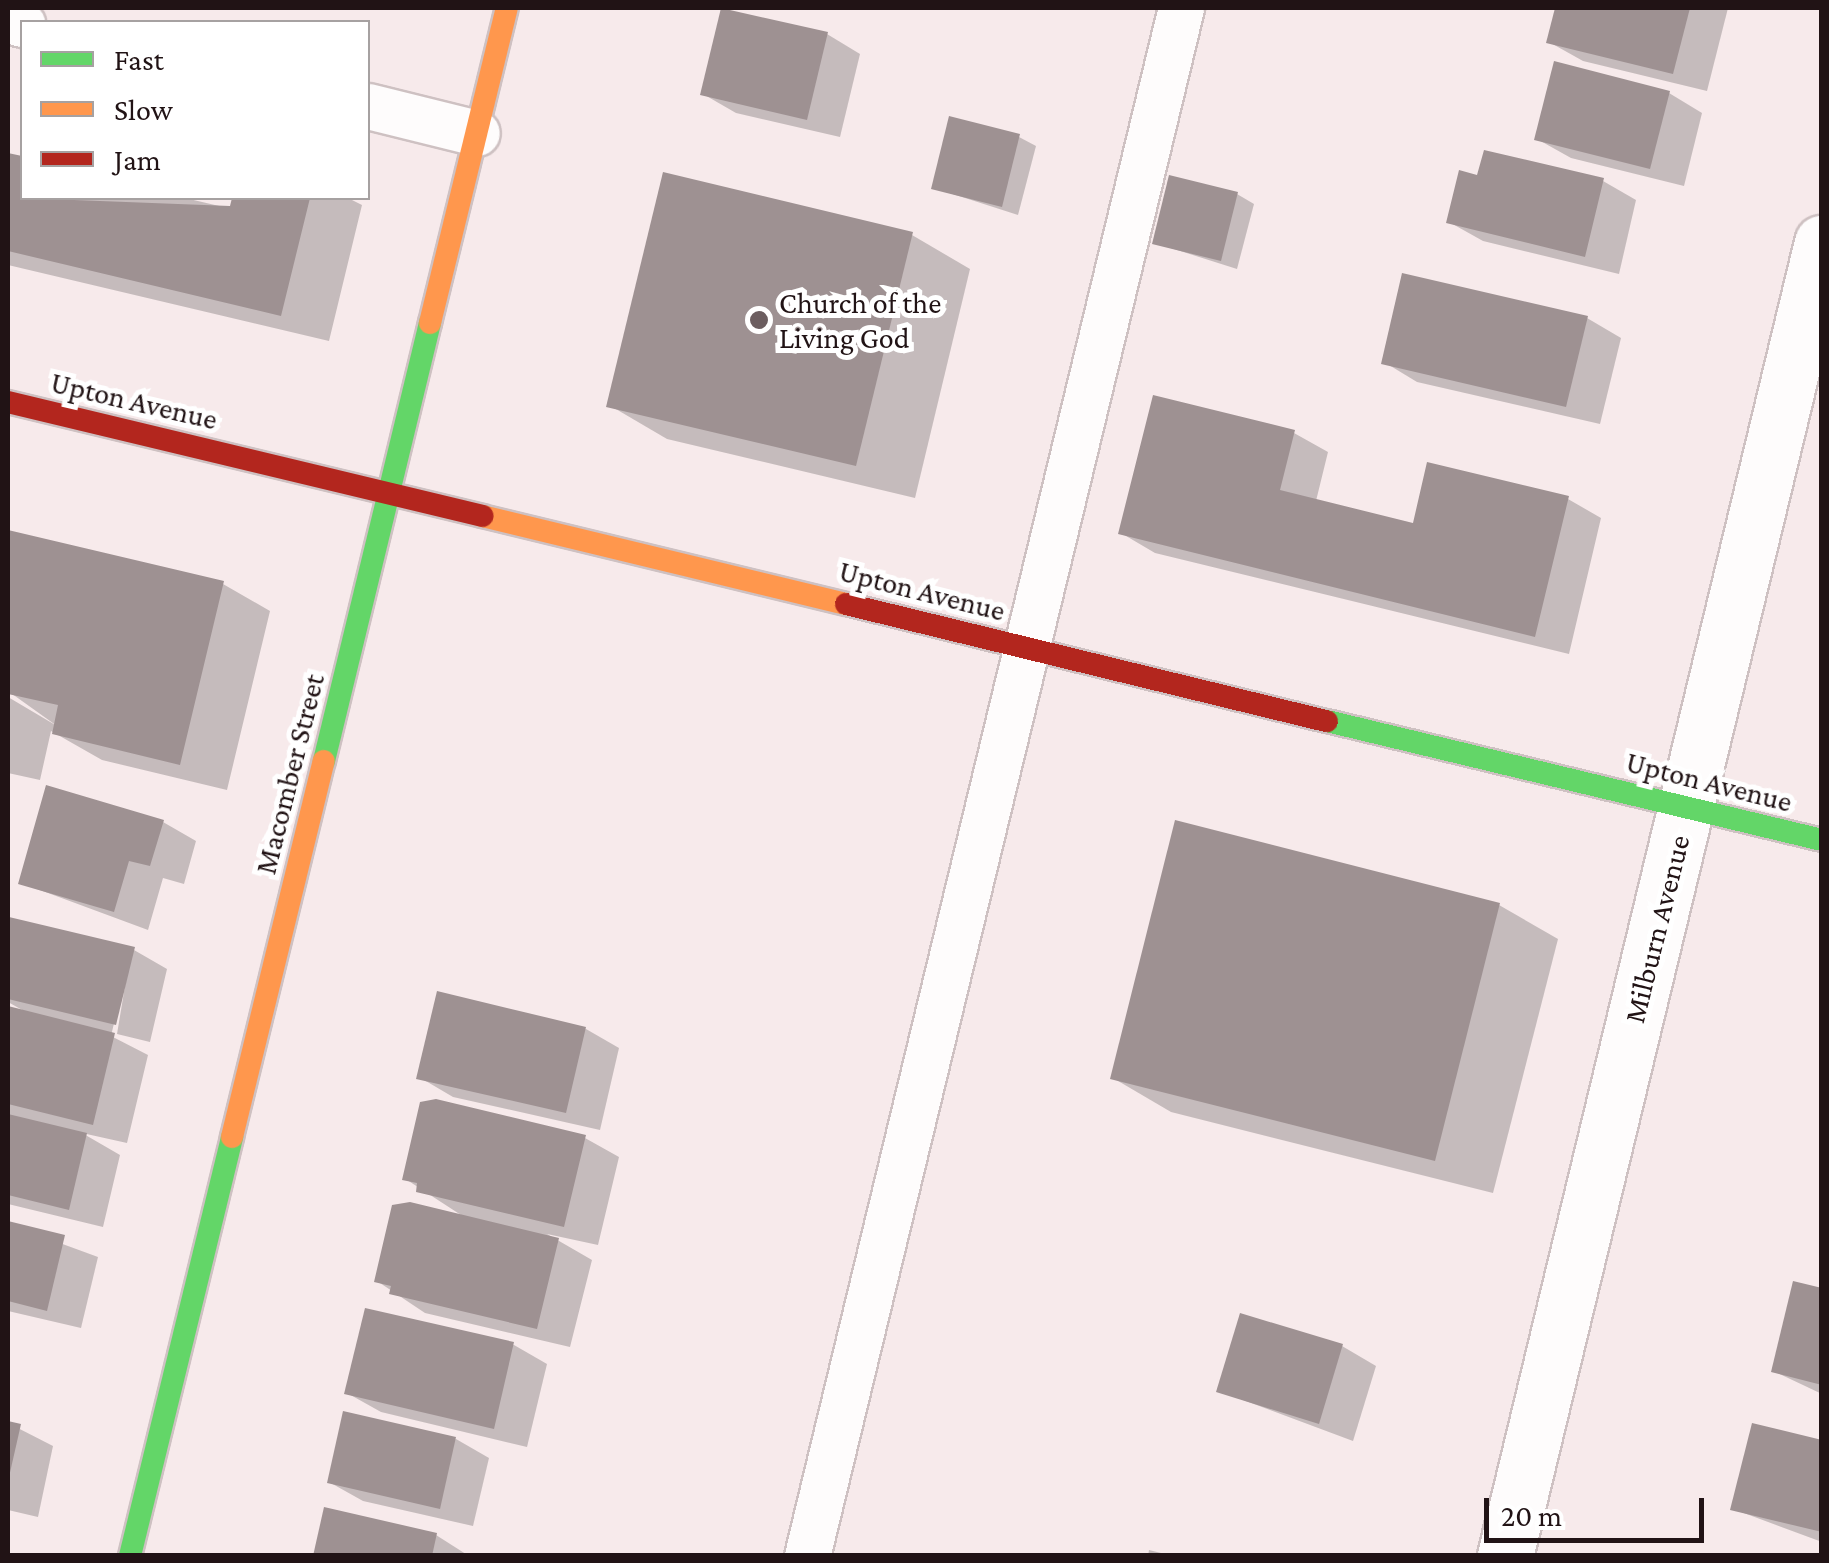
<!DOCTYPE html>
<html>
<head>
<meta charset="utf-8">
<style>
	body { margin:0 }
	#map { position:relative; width:1829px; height:1563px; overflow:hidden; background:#f7eaeb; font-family:"Crimson Pro",serif }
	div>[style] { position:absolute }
	.shadow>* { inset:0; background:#0003 }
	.building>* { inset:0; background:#9e9192 }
	.roads { filter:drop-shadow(2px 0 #cec1c2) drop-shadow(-2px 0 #cec1c2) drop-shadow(0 2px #cec1c2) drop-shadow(0 -2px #cec1c2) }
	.lane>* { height:45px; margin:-22.5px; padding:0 22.5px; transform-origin:22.5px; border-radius:22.5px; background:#fefcfc }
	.street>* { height:55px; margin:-27.5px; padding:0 27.5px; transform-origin:27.5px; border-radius:27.5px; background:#fefcfc }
	.fast>* { height:22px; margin:-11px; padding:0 11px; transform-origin:11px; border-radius:11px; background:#63d668 }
	.slow>* { height:22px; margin:-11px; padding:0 11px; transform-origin:11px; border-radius:11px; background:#ff974d }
	.jam>* { height:22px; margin:-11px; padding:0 11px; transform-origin:11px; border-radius:11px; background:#b3261e }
	.dots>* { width:28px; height:28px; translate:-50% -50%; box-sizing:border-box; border:5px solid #fff; border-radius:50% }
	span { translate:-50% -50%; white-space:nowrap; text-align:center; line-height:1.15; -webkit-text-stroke:10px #fff; paint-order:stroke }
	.poi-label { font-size:30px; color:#211315 }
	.left { translate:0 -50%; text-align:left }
	.street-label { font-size:30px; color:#211315 }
	.frame { position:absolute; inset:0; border:10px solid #211315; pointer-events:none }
	.legend { position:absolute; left:20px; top:20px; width:350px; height:180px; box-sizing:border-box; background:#fff; border:2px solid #a6a1a1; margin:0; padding:12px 18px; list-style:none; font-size:30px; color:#211315 }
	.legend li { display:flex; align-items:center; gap:20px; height:50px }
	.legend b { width:50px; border:2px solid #a6a1a1 }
	.scale { position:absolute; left:1484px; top:1498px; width:220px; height:45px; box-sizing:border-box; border:5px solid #211315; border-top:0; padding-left:12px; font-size:30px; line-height:35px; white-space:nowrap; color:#211315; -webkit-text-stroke:8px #fff; paint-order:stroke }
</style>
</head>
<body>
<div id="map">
	<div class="shadow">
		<i style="clip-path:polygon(1558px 8px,1728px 8px,1707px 91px,1583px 61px,1549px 42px)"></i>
		<i style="clip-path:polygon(827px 34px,860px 54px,840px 137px,736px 113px,703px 94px)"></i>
		<i style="clip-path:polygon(1669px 93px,1702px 113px,1684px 186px,1571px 158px,1537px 139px)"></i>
		<i style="clip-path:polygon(1019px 137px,1036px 146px,1018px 215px,934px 188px)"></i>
		<i style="clip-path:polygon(8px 155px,22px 159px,22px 198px,185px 198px,232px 209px,234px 198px,348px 198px,362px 205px,329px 341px,8px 265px)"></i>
		<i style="clip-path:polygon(1479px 178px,1603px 181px,1636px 200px,1619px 274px,1483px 241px,1449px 222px)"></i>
		<i style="clip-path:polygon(1237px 194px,1254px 204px,1237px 269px,1155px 243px)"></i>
		<i style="clip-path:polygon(912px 235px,970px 269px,915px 498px,667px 439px,609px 405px)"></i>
		<i style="clip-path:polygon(1587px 318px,1621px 338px,1600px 424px,1417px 382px,1384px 362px)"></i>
		<i style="clip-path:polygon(1294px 433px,1328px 452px,1316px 501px,1415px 526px,1568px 499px,1601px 518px,1569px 654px,1155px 553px,1121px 533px)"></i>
		<i style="clip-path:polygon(8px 532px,223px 584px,270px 611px,227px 790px,102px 760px,51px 731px,40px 780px,8px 773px,8px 697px,57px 726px,8px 691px)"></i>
		<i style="clip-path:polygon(163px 822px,196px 841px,184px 884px,163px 878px,148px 930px,21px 883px)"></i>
		<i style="clip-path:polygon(1499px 905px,1558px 939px,1493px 1193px,1171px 1112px,1113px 1078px)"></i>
		<i style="clip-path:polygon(11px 920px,134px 950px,167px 969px,150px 1042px,117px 1034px,130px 956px,111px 1036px,148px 1055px,127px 1143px,82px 1133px,120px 1155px,103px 1227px,8px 1204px,8px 1009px,24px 1011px,8px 1002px)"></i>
		<i style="clip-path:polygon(586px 1029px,619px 1048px,600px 1130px,453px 1097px,419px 1077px)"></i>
		<i style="clip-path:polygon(422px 1105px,585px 1138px,619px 1157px,598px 1245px,547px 1234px,592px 1260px,570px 1347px,425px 1313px,377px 1281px,461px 1215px,404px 1178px)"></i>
		<i style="clip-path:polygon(8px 1224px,98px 1257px,81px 1328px,8px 1311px)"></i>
		<i style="clip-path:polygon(1822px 1290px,1822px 1394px,1773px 1371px)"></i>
		<i style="clip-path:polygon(367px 1311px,514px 1345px,547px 1364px,527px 1447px,381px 1412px,347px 1393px)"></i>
		<i style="clip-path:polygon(1342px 1346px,1376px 1366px,1353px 1441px,1219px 1391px)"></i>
		<i style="clip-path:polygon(8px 1423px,53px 1446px,38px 1517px,8px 1510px)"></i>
		<i style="clip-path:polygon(456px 1439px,489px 1458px,473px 1526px,363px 1501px,329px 1482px)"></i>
		<i style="clip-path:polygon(1822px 1443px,1822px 1542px,1733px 1509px)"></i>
		<i style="clip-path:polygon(436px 1535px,469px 1556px,315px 1556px)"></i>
		<i style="clip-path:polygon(1149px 1550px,1173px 1556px,1148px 1556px)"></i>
	</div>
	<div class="building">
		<i style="clip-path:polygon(721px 8px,828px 32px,807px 120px,700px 95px)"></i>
		<i style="clip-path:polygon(1555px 8px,1690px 8px,1673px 74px,1546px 43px)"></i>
		<i style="clip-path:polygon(1554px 61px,1670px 91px,1650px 169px,1534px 140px)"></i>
		<i style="clip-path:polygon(949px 116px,1020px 134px,1002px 207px,931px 189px)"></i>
		<i style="clip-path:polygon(1484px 150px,1604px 178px,1585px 257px,1446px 223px,1459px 170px,1477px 175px)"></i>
		<i style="clip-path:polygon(8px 153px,22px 156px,22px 198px,230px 206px,232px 198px,310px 198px,281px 316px,8px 251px)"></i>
		<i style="clip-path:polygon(663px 172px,913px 232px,856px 466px,606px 407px)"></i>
		<i style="clip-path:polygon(1169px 175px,1238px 192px,1221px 261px,1152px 244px)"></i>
		<i style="clip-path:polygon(1402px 273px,1588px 316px,1566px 407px,1381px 364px)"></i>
		<i style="clip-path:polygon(1153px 395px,1295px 430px,1280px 490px,1413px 523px,1427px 462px,1569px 496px,1535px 637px,1118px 534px)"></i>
		<i style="clip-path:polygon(8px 530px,224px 581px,180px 765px,52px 734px,58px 705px,8px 694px)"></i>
		<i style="clip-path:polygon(46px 785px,164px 820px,150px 866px,129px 861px,114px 912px,18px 884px)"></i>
		<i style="clip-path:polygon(1175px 820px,1500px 903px,1435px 1161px,1110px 1079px)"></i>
		<i style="clip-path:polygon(9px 917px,135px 947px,116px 1025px,8px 999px)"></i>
		<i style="clip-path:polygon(437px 991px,586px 1027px,566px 1113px,416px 1079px)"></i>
		<i style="clip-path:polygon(8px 1006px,115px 1033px,93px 1125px,8px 1104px)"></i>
		<i style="clip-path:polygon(436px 1099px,586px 1135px,564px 1227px,416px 1192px,417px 1183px,402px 1180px,420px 1102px)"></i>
		<i style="clip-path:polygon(8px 1114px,87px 1133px,69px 1210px,8px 1195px)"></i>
		<i style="clip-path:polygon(410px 1202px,559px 1238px,537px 1329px,389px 1294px,391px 1286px,374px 1282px,392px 1205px)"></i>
		<i style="clip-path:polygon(8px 1221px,65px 1235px,47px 1311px,8px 1301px)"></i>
		<i style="clip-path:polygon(1793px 1281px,1822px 1288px,1822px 1385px,1771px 1372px)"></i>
		<i style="clip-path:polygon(365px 1308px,514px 1342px,494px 1429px,344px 1394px)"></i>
		<i style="clip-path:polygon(1240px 1313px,1343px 1344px,1319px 1424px,1216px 1392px)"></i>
		<i style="clip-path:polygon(343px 1411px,456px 1437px,440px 1509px,327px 1483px)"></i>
		<i style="clip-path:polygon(8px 1421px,21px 1424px,9px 1477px,8px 1477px)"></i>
		<i style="clip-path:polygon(1752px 1423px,1822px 1440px,1822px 1532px,1730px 1510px)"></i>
		<i style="clip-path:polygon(324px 1507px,437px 1533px,432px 1556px,313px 1556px)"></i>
	</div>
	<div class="roads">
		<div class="lane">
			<i style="left:8px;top:20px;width:15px;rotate:16deg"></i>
			<i style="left:368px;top:106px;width:112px;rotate:13.9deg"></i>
			<i style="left:807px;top:1556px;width:1593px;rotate:-76.42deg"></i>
		</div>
		<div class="street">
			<i style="left:1505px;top:1556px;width:1351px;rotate:-76.43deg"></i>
		</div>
		<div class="fast">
			<i style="left:1327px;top:721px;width:509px;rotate:13.52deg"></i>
			<i style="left:324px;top:761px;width:451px;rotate:-76.4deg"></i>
			<i style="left:130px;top:1556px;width:431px;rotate:-76.3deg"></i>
		</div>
		<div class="slow">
			<i style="left:430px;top:323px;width:324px;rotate:-76.3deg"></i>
			<i style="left:482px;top:516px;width:374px;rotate:13.6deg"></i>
			<i style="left:232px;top:1137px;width:387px;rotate:-76.3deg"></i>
		</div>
		<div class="jam">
			<i style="left:8px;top:402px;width:488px;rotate:13.5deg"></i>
			<i style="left:846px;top:604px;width:495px;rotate:13.7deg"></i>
		</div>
	</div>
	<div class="dots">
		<i style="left:759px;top:320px;background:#6c5e60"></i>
	</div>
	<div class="poi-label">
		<span class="left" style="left:779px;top:320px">Church of the<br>Living God</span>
	</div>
	<div class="street-label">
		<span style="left:134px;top:401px;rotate:13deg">Upton Avenue</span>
		<span style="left:922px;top:591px;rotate:14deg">Upton Avenue</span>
		<span style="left:290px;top:774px;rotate:-76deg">Macomber Street</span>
		<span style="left:1709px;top:782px;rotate:14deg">Upton Avenue</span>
		<span style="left:1657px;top:929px;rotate:-76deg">Milburn Avenue</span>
	</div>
	<div class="frame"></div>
	<ul class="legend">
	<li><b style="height:12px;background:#63d668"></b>Fast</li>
	<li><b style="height:12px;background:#ff974d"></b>Slow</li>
	<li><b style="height:12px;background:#b3261e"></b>Jam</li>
	</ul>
	<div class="scale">20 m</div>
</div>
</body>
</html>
